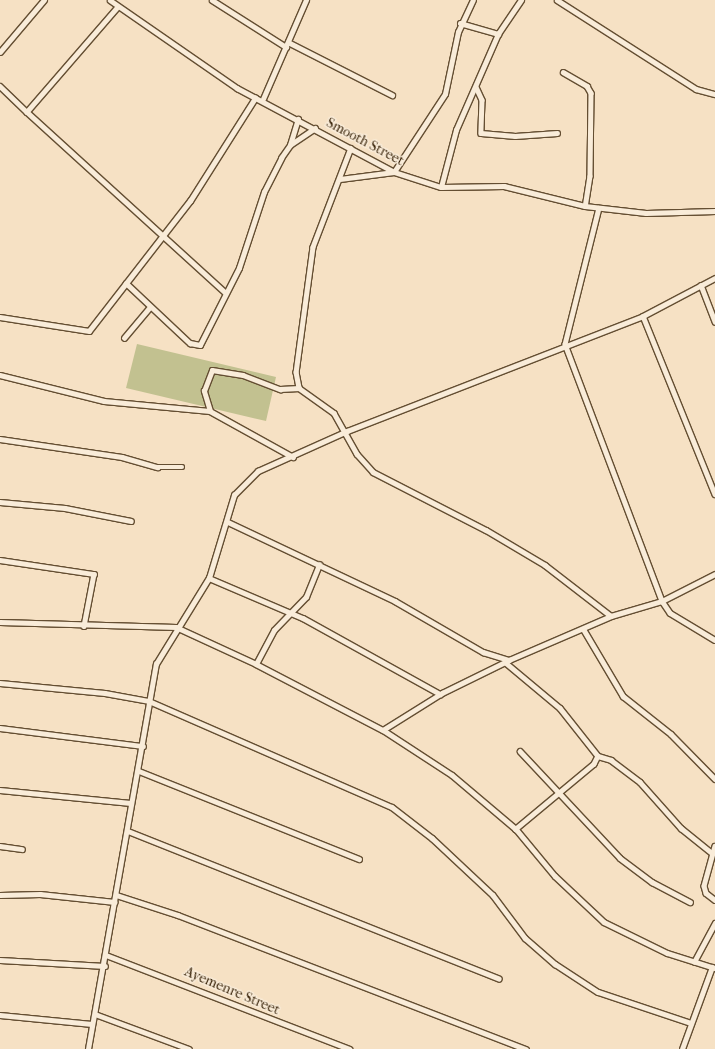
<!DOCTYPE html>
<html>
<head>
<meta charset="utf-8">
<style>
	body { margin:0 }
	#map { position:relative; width:715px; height:1049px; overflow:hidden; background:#f6e1c4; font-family:"IM FELL French Canon",serif }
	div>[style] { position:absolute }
	.green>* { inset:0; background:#c2c190 }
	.roads { filter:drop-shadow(1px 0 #644e32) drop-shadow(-1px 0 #644e32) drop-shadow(0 1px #644e32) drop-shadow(0 -1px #644e32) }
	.street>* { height:4.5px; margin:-2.25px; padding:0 2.25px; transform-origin:2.25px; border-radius:2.25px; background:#f9ecd9 }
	span { translate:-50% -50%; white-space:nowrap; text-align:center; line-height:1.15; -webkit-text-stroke:3px #f9ecd9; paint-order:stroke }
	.street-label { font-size:14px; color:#331d02 }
</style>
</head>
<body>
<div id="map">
	<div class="green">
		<i style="clip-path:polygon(137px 344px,276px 377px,266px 421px,126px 388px)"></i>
	</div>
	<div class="roads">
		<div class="street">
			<i style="left:110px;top:0;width:155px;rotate:34.7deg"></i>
			<i style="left:237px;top:88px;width:178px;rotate:28.1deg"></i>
			<i style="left:394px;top:172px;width:49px;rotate:17.7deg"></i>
			<i style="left:441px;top:187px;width:63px;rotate:-0.9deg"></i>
			<i style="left:504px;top:186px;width:83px;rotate:13.9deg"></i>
			<i style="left:585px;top:206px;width:61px;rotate:6.5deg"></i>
			<i style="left:646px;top:213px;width:69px;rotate:-1.7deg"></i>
			<i style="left:212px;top:0;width:88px;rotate:32.4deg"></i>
			<i style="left:557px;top:0;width:165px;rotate:32.6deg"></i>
			<i style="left:696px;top:89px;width:20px;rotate:15deg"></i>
			<i style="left:118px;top:7px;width:139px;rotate:130.9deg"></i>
			<i style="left:27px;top:112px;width:268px;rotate:42.3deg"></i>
			<i style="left:460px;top:23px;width:40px;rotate:16deg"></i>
			<i style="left:288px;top:42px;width:117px;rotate:27deg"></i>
			<i style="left:0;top:52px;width:68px;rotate:-49.8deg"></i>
			<i style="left:563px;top:72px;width:28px;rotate:30deg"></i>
			<i style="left:587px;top:86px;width:8px;rotate:60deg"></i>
			<i style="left:591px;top:93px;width:83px;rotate:90.7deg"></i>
			<i style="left:590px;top:176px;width:30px;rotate:99deg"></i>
			<i style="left:0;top:86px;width:37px;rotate:44deg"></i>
			<i style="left:476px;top:87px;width:14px;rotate:65deg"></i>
			<i style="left:482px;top:100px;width:33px;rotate:92deg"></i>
			<i style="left:481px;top:133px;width:34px;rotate:5deg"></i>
			<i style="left:515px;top:136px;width:42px;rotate:-4.1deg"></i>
			<i style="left:263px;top:99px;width:108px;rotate:-66.5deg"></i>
			<i style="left:290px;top:145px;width:27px;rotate:-73deg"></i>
			<i style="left:351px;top:148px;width:106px;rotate:111deg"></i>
			<i style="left:313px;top:247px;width:126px;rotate:97.7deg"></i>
			<i style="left:296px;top:372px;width:16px;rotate:79deg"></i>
			<i style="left:299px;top:388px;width:43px;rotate:35.5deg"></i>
			<i style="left:334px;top:413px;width:47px;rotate:60.7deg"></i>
			<i style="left:357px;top:454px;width:24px;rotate:48deg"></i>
			<i style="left:373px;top:472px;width:127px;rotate:27.2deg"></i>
			<i style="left:486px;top:530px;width:69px;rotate:30.7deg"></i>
			<i style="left:545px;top:565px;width:83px;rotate:37.7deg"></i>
			<i style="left:340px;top:179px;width:54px;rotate:-7.4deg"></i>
			<i style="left:394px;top:172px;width:93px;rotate:-56.8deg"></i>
			<i style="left:445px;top:94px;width:63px;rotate:-78.2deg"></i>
			<i style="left:458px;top:32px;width:35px;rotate:-65deg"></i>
			<i style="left:441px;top:187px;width:59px;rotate:-75.3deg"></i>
			<i style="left:456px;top:130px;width:105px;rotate:-66.4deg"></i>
			<i style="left:498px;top:34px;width:41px;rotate:-55.9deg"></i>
			<i style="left:599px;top:208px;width:140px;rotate:104deg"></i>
			<i style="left:565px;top:344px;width:275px;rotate:69.3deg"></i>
			<i style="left:662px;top:601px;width:14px;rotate:56deg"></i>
			<i style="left:670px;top:613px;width:52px;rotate:31deg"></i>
			<i style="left:126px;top:283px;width:88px;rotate:43.2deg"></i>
			<i style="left:190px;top:343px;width:10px;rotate:11deg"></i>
			<i style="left:200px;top:345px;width:86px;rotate:-63.1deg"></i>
			<i style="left:239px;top:268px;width:80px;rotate:-71.8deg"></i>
			<i style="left:264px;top:192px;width:38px;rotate:-63deg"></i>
			<i style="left:281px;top:158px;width:16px;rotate:-55deg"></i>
			<i style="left:290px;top:145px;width:30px;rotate:-34deg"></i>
			<i style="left:701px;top:285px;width:39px;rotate:69deg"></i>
			<i style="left:643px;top:316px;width:192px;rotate:68deg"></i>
			<i style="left:0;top:317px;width:90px;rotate:8.9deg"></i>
			<i style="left:89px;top:331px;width:165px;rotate:-52.2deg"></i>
			<i style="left:190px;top:201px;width:122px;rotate:-57.7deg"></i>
			<i style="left:124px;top:338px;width:40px;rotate:-50deg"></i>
			<i style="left:0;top:375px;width:107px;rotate:14deg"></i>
			<i style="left:104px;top:401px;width:106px;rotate:5.4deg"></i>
			<i style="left:210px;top:411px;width:95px;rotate:29deg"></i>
			<i style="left:210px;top:411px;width:21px;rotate:-107deg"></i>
			<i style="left:204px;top:391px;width:22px;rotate:-69deg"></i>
			<i style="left:212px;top:370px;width:31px;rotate:9deg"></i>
			<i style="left:243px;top:375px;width:40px;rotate:21deg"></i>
			<i style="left:280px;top:389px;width:19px;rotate:-3deg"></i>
			<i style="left:0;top:439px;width:123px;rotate:8.4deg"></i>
			<i style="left:122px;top:457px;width:37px;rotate:16deg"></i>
			<i style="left:158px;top:467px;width:24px"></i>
			<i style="left:0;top:502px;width:65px;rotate:5.3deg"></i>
			<i style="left:65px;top:508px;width:67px;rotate:11.1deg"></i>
			<i style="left:228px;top:522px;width:185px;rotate:25.3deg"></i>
			<i style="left:395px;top:601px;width:102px;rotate:30.1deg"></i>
			<i style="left:483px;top:652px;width:27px;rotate:17deg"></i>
			<i style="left:0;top:560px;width:95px;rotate:8.5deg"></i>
			<i style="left:94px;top:574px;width:53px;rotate:100.9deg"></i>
			<i style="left:209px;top:578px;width:102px;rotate:23.1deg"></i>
			<i style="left:303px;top:618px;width:157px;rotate:29deg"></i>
			<i style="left:0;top:622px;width:176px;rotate:1.6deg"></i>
			<i style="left:176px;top:627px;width:88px;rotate:24.8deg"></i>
			<i style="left:256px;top:664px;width:143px;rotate:27.5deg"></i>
			<i style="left:383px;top:730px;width:82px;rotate:33.1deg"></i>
			<i style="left:452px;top:775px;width:84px;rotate:40.2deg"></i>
			<i style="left:516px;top:829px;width:61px;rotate:50.3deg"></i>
			<i style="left:555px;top:876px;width:67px;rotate:43.2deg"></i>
			<i style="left:604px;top:922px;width:70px;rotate:26.2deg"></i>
			<i style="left:667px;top:953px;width:50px;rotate:17.4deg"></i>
			<i style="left:584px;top:630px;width:77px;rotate:59.4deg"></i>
			<i style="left:623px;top:696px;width:61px;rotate:38.4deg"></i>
			<i style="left:671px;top:734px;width:63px;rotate:45.6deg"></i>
			<i style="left:506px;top:663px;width:70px;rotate:39.8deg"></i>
			<i style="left:560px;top:708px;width:61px;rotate:51.6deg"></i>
			<i style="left:598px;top:756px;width:9px;rotate:117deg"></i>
			<i style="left:594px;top:764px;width:102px;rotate:140.2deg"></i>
			<i style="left:256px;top:664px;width:38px;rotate:-62deg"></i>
			<i style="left:274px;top:630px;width:46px;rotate:-45.9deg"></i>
			<i style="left:306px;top:597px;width:35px;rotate:-68deg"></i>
			<i style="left:0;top:683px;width:105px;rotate:5.4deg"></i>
			<i style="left:105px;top:693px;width:45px;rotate:10.3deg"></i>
			<i style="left:149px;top:701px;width:265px;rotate:23.6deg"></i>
			<i style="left:392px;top:807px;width:51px;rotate:37.8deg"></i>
			<i style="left:432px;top:838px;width:83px;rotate:43.1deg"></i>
			<i style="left:493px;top:895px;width:54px;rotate:53.3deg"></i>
			<i style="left:525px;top:938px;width:40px;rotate:41deg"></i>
			<i style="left:555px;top:964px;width:51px;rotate:33.1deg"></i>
			<i style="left:598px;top:992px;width:98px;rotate:18.4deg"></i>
			<i style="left:0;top:728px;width:144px;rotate:7.2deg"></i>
			<i style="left:383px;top:730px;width:70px;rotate:-32.1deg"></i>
			<i style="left:442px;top:693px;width:75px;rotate:-26.2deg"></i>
			<i style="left:509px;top:660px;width:111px;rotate:-23.3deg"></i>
			<i style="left:611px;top:616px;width:53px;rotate:-16.4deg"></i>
			<i style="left:662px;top:601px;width:59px;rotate:-27deg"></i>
			<i style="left:520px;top:751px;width:146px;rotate:46.9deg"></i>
			<i style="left:620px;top:858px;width:40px;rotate:37deg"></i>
			<i style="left:652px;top:882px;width:43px;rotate:27.8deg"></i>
			<i style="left:598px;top:756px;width:14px;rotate:17deg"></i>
			<i style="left:611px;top:760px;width:36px;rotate:37deg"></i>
			<i style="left:640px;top:782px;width:62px;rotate:48.3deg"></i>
			<i style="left:681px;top:828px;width:38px;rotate:39deg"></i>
			<i style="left:139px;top:771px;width:237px;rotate:21.8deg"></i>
			<i style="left:0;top:790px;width:131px;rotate:5.7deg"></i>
			<i style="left:128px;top:831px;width:399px;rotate:21.7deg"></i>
			<i style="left:0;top:846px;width:22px;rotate:8deg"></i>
			<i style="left:715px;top:846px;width:41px;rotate:105.4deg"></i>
			<i style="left:704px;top:886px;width:7px;rotate:74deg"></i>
			<i style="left:706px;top:893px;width:11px;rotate:38deg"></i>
			<i style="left:0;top:895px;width:40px;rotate:-1.4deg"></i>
			<i style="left:40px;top:894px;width:75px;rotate:6.1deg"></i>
			<i style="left:116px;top:895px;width:65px;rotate:17.9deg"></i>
			<i style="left:178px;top:915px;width:373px;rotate:21.1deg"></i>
			<i style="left:106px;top:955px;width:261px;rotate:21.1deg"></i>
			<i style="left:0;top:960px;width:105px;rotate:3.3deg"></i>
			<i style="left:694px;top:962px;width:44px;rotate:-61.7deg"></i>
			<i style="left:95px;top:1014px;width:100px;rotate:20.4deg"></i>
			<i style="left:0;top:1015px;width:92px;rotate:5.6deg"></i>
			<i style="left:88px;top:1049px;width:391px;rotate:-80deg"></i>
			<i style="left:156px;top:664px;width:101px;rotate:-58.4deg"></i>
			<i style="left:209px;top:578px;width:87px;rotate:-73.2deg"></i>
			<i style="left:234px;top:495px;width:34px;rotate:-45deg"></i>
			<i style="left:258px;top:471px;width:98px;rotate:-24.2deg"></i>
			<i style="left:347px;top:431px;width:318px;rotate:-21.2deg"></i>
			<i style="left:643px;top:316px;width:81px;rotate:-27.8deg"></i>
			<i style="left:682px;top:1049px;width:87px;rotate:-69.9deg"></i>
		</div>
	</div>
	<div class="street-label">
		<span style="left:365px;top:142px;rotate:28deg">Smooth Street</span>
		<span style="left:232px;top:991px;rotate:23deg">Ayemenre Street</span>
	</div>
</div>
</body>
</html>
